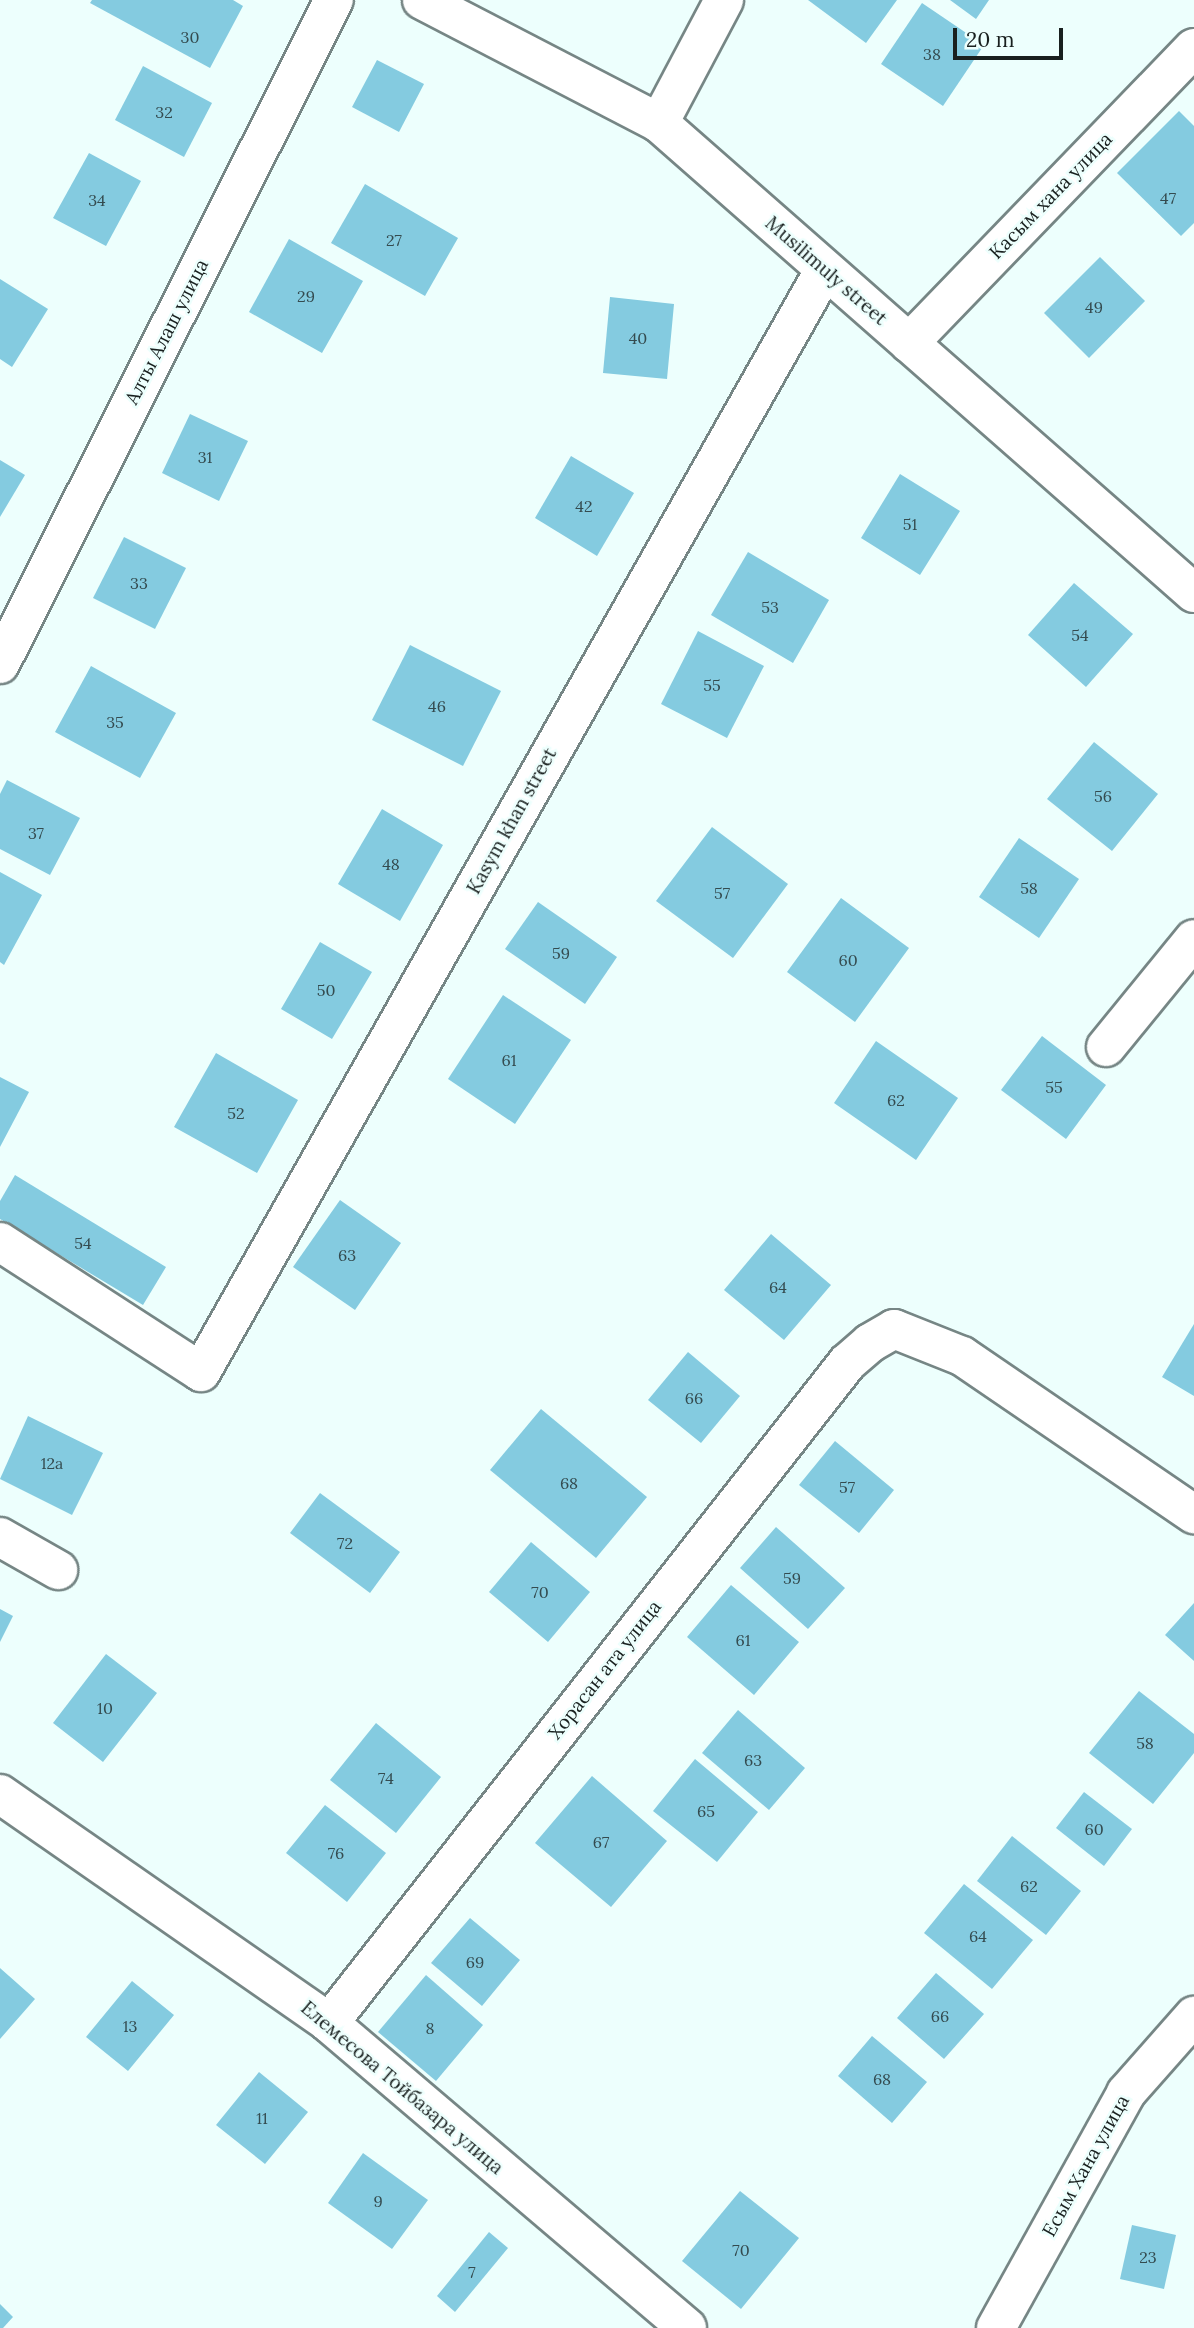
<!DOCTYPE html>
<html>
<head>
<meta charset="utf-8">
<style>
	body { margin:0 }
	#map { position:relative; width:1194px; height:2328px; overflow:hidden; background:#edfffd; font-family:Lora,serif }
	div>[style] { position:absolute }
	.building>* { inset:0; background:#84cbe0 }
	.roads { filter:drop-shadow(2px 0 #768685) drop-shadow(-2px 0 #768685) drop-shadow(0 2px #768685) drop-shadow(0 -2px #768685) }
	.minor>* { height:38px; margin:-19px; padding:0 19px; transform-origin:19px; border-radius:19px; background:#fff }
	span { translate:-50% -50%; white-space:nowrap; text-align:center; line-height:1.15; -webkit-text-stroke:5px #edfffd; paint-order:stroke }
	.number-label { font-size:16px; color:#344b4f }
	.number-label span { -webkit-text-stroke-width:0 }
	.street-label { font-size:19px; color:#19201f }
	.scale { position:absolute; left:953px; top:28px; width:110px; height:32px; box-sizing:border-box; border:4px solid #19201f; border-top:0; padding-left:9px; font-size:21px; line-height:24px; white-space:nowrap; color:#19201f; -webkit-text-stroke:5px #edfffd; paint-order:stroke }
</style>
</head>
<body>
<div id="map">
	<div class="building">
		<i style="clip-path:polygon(92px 0,233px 0,243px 6px,210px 68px,90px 3px)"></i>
		<i style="clip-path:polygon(808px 0,897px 0,866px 43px)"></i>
		<i style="clip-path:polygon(950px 0,989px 0,976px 19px)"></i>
		<i style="clip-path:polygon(922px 3px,984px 45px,943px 106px,881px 64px)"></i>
		<i style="clip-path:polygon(377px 60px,424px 84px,399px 132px,352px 107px)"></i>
		<i style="clip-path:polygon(143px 66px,212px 103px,184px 157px,115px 120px)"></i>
		<i style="clip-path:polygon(1179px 111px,1194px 126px,1194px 223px,1181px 236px,1117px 173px)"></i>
		<i style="clip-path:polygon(89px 153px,141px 181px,106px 246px,53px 218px)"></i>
		<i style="clip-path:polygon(365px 184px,458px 238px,425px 296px,331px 243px)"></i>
		<i style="clip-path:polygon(289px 239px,363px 281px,322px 353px,249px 312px)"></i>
		<i style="clip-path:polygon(1100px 257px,1145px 301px,1089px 358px,1044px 313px)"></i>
		<i style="clip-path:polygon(0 279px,48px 309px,12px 367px,0 359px)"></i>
		<i style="clip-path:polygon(610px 297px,674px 304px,667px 379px,603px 373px)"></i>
		<i style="clip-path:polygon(190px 414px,248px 441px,219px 501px,162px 473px)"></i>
		<i style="clip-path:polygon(571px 456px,634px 493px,597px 556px,535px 518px)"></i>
		<i style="clip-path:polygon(0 460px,25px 475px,0 517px)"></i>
		<i style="clip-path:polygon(900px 474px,960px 511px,920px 575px,861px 538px)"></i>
		<i style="clip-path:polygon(124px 537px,186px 568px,155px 629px,93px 598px)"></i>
		<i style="clip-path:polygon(748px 552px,829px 600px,793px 663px,711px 615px)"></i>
		<i style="clip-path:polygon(1074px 583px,1133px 634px,1086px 687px,1028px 635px)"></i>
		<i style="clip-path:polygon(698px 631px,764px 666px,727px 738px,661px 704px)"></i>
		<i style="clip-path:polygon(410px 645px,501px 691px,463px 766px,372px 720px)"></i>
		<i style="clip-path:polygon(91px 666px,176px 713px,140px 778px,55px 732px)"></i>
		<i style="clip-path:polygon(1094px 742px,1158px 794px,1112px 851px,1047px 799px)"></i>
		<i style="clip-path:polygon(7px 780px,80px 818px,50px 875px,0 849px,0 794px)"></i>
		<i style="clip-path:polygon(382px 809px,443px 845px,400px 921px,338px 884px)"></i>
		<i style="clip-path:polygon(712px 827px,788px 884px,733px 958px,656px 901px)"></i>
		<i style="clip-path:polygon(1019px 838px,1079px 879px,1039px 938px,979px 897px)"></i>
		<i style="clip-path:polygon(0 872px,42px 895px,4px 965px,0 962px)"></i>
		<i style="clip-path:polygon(841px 898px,909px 948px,855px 1022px,787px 972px)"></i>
		<i style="clip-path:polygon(538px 902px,617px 957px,585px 1004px,505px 949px)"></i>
		<i style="clip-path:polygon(320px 942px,372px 972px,332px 1039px,281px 1009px)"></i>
		<i style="clip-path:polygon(503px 995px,571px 1040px,515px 1124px,448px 1079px)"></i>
		<i style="clip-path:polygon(1042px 1036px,1106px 1085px,1066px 1139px,1001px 1090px)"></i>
		<i style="clip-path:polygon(876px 1041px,958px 1098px,916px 1160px,834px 1103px)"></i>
		<i style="clip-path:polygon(216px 1053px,298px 1100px,257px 1173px,174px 1127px)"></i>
		<i style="clip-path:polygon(0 1077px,29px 1092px,0 1147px)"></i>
		<i style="clip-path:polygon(15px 1175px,166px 1267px,143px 1305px,0 1219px,0 1201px)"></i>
		<i style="clip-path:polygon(340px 1200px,401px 1243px,355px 1310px,293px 1267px)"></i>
		<i style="clip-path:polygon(771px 1234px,831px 1285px,784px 1340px,724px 1290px)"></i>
		<i style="clip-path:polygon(1194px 1324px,1194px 1396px,1162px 1377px)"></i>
		<i style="clip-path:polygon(688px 1352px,740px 1396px,701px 1443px,648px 1400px)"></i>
		<i style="clip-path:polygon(541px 1409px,647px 1497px,596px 1558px,490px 1470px)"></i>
		<i style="clip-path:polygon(28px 1416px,103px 1453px,72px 1515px,0 1479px)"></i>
		<i style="clip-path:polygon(835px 1441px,894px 1490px,859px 1533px,799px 1485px)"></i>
		<i style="clip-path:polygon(320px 1493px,400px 1552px,370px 1593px,290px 1533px)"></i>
		<i style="clip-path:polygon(776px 1527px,845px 1588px,808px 1629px,740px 1568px)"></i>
		<i style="clip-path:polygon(531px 1542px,590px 1592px,548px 1642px,489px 1592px)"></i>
		<i style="clip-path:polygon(731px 1585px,799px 1642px,754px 1695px,687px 1637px)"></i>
		<i style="clip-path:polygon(1194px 1603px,1194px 1661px,1165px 1635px)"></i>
		<i style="clip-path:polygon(0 1609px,13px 1616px,0 1642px)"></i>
		<i style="clip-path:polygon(106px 1654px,157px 1693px,103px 1762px,53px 1723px)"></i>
		<i style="clip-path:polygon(1139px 1691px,1194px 1734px,1194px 1753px,1153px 1804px,1089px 1753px)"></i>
		<i style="clip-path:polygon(738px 1710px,805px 1768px,769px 1810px,702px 1753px)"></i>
		<i style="clip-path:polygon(376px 1723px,441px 1777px,396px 1833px,330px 1780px)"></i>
		<i style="clip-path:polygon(695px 1759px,758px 1812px,717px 1862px,653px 1811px)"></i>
		<i style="clip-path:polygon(592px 1776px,667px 1841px,611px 1907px,535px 1843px)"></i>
		<i style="clip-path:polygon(1084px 1792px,1132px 1829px,1104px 1866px,1056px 1828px)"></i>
		<i style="clip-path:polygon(325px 1805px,386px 1853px,347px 1902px,286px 1853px)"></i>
		<i style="clip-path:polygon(1012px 1836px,1081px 1891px,1046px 1935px,977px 1881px)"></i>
		<i style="clip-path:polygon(964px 1884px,1033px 1940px,992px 1989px,924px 1933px)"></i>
		<i style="clip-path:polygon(470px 1918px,520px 1960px,482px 2006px,431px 1963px)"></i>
		<i style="clip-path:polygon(0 1968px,35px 1999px,0 2039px)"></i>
		<i style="clip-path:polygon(936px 1973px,984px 2014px,944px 2059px,897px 2018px)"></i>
		<i style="clip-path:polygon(426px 1975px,483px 2025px,436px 2081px,378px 2032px)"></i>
		<i style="clip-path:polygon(132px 1981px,174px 2015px,128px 2071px,86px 2037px)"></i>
		<i style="clip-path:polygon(872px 2036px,927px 2082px,892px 2123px,838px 2076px)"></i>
		<i style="clip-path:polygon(259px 2072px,308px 2112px,265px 2164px,216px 2125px)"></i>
		<i style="clip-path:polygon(363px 2153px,428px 2200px,392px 2249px,328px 2203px)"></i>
		<i style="clip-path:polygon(740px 2191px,799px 2238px,741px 2309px,682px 2261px)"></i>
		<i style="clip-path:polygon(1132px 2225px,1176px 2235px,1164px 2289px,1120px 2279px)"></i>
		<i style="clip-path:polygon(489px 2232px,508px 2248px,455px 2312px,437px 2296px)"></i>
		<i style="clip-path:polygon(0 2304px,13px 2317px,3px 2328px,0 2328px)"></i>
	</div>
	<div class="roads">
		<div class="minor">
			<i style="left:422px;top:0;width:267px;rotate:27.4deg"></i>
			<i style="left:659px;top:123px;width:712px;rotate:41.3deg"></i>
			<i style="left:659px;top:123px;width:139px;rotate:-62.1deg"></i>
			<i style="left:909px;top:343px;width:410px;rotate:-46deg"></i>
			<i style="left:0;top:664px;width:743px;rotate:-63.3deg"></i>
			<i style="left:1106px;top:1047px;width:139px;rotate:-50.8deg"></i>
			<i style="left:0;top:1242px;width:239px;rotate:32.9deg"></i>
			<i style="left:201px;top:1372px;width:1265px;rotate:-60.5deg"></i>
			<i style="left:0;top:1537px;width:67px;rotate:29.6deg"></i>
			<i style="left:0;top:1794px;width:401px;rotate:34.8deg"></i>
			<i style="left:329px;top:2023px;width:470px;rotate:40.4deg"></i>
			<i style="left:329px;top:2023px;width:839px;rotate:-51.87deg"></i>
			<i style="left:847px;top:1363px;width:30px;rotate:-41deg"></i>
			<i style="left:870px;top:1343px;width:28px;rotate:-30deg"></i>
			<i style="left:894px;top:1329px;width:73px;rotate:21.7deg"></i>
			<i style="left:962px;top:1356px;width:281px;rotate:34.3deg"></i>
			<i style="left:996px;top:2328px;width:269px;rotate:-61deg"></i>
			<i style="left:1126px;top:2093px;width:103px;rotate:-48.6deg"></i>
		</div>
	</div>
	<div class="number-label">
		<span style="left:190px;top:37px">30</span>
		<span style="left:932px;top:54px">38</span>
		<span style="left:164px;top:112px">32</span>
		<span style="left:1168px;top:198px">47</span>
		<span style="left:97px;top:200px">34</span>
		<span style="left:394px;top:240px">27</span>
		<span style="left:306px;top:296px">29</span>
		<span style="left:1094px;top:307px">49</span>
		<span style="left:638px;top:338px">40</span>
		<span style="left:205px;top:457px">31</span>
		<span style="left:584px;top:506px">42</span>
		<span style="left:910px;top:524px">51</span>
		<span style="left:139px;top:583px">33</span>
		<span style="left:770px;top:607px">53</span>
		<span style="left:1080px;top:635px">54</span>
		<span style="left:712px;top:685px">55</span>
		<span style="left:437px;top:706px">46</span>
		<span style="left:115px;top:722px">35</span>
		<span style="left:1103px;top:796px">56</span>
		<span style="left:36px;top:833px">37</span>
		<span style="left:391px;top:864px">48</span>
		<span style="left:1029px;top:888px">58</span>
		<span style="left:722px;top:893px">57</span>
		<span style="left:561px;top:953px">59</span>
		<span style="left:848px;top:960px">60</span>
		<span style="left:326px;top:990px">50</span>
		<span style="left:509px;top:1060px">61</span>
		<span style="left:1054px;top:1087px">55</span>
		<span style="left:896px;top:1100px">62</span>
		<span style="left:236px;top:1113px">52</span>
		<span style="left:83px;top:1243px">54</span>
		<span style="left:347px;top:1255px">63</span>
		<span style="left:778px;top:1287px">64</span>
		<span style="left:694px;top:1398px">66</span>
		<span style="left:52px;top:1463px">12а</span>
		<span style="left:569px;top:1483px">68</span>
		<span style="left:847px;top:1487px">57</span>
		<span style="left:345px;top:1543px">72</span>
		<span style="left:792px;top:1578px">59</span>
		<span style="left:540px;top:1592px">70</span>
		<span style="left:743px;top:1640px">61</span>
		<span style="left:105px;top:1708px">10</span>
		<span style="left:1145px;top:1743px">58</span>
		<span style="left:753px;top:1760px">63</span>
		<span style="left:386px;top:1778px">74</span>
		<span style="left:706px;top:1811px">65</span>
		<span style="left:1094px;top:1829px">60</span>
		<span style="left:601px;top:1842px">67</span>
		<span style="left:336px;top:1853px">76</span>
		<span style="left:1029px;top:1886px">62</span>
		<span style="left:978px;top:1936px">64</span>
		<span style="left:475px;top:1962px">69</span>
		<span style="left:940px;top:2016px">66</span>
		<span style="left:130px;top:2026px">13</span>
		<span style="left:430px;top:2028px">8</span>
		<span style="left:882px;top:2079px">68</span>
		<span style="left:262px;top:2118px">11</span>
		<span style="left:378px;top:2201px">9</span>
		<span style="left:741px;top:2250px">70</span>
		<span style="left:1148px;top:2257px">23</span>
		<span style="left:472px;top:2272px">7</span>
	</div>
	<div class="street-label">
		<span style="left:1051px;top:196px;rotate:-46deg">Касым хана улица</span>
		<span style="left:826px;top:271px;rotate:41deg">Musilimuly street</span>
		<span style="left:167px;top:332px;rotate:-63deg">Алты Алаш улица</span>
		<span style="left:512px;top:821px;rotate:-61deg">Kasym khan street</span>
		<span style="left:605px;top:1670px;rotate:-52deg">Хорасан ата улица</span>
		<span style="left:402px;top:2088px;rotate:40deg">Елемесова Тойбазара улица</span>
		<span style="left:1086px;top:2166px;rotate:-61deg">Есым Хана улица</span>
	</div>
	<div class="scale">20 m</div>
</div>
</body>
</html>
